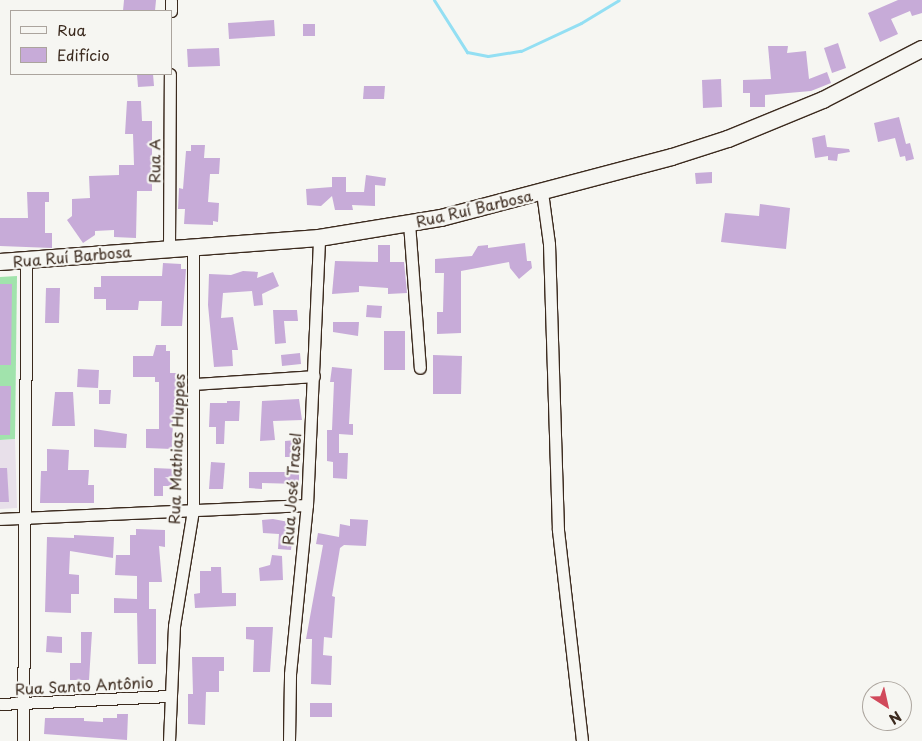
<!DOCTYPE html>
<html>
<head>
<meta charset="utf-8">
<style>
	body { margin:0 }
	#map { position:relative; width:922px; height:741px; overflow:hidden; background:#f6f6f2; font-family:"Playpen Sans",sans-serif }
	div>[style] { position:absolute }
	.built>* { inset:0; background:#e8e0ea }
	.green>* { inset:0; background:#a1e3ac }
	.stream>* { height:3px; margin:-1.5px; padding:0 1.5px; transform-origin:1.5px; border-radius:1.5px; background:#93dff3 }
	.building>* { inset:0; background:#c7abd8 }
	.roads { filter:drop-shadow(1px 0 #3b2a1e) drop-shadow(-1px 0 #3b2a1e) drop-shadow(0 1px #3b2a1e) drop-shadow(0 -1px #3b2a1e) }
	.street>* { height:11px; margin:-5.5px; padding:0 5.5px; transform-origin:5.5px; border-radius:5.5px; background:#f6f6f2 }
	.secondary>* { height:16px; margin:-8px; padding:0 8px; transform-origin:8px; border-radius:8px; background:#f6f6f2 }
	span { translate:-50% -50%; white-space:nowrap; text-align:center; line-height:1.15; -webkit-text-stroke:4.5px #f6f6f2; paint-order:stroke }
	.street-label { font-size:15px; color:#3b2a1e }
	.legend { position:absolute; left:10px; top:10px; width:162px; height:65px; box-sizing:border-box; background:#f6f6f2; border:1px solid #aba49d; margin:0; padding:6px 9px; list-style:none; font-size:15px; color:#3b2a1e }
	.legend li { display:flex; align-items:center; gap:10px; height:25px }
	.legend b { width:25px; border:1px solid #aba49d }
	.north { position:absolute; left:862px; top:681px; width:50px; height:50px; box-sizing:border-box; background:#f6f6f2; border:1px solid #aba49d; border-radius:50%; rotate:145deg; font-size:14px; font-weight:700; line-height:20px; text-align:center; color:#3b2a1e }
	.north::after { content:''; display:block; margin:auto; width:18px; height:22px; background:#d1495b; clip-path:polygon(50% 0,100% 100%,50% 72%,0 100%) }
</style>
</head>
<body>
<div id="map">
	<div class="built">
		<i style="clip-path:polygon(15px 439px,17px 508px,0 509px,0 440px)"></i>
	</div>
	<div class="green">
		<i style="clip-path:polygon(17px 276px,15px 439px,0 440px,0 277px)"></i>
	</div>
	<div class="stream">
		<i style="left:434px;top:0;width:62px;rotate:57.6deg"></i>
		<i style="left:467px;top:52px;width:21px;rotate:11deg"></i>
		<i style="left:488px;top:56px;width:33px;rotate:-9deg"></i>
		<i style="left:521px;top:51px;width:66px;rotate:-25deg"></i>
		<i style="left:581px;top:23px;width:44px;rotate:-31.2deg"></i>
	</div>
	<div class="building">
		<i style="clip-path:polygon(124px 0,156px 0,155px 11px,123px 11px)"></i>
		<i style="clip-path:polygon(898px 0,922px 0,922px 13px,912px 16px,910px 11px,891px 19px,898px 34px,880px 42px,868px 13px)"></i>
		<i style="clip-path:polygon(274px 20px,275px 36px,229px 39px,228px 23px)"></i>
		<i style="clip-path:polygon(303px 24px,315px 24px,315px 36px,303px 36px)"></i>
		<i style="clip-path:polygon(838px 43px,846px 68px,832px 73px,824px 48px)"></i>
		<i style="clip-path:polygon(768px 46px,788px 46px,787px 53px,806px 51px,809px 79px,827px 72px,831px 83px,811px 91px,765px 95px,765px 107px,750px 107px,750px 93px,743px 93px,743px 80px,771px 79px)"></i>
		<i style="clip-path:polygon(219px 48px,220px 66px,188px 67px,187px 49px)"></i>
		<i style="clip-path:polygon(137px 74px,153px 74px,154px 86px,138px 87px)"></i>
		<i style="clip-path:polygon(721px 79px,722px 107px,703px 108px,702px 80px)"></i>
		<i style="clip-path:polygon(364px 86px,385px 86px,384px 99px,363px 99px)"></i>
		<i style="clip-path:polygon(127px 101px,141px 101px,142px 121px,152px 121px,152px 191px,137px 191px,136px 238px,114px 237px,114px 230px,95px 231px,95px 235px,83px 243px,67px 220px,72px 216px,72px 199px,90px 198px,89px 176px,119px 175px,119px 165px,134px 165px,133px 134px,125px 134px)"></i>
		<i style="clip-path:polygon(899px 117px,906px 144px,910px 143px,914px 159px,906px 161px,905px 156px,900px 157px,895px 138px,878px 142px,874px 123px)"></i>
		<i style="clip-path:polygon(825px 135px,827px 147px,849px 149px,850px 152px,838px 154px,837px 161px,828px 160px,828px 156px,815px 158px,812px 138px)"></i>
		<i style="clip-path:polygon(191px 145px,205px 145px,204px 158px,220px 158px,219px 174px,210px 174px,208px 202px,219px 203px,218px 222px,213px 221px,213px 225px,184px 224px,185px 209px,178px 209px,179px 188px,183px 189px,186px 151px,191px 151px)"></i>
		<i style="clip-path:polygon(712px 172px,712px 183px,696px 184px,695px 173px)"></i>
		<i style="clip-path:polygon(366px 175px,386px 178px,385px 186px,375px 185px,375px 206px,352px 205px,353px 210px,335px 210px,332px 196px,321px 206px,307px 205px,306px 189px,332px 187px,332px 177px,346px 177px,346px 192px,364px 192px)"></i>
		<i style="clip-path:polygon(27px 192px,49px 192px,49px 202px,45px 202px,45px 233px,52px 233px,52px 248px,0 246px,0 218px,28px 218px)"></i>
		<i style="clip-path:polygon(760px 204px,790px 208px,786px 249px,721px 242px,725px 213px,759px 216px)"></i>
		<i style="clip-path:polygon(525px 243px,527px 261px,531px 261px,532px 268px,519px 279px,510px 268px,509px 262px,461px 271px,461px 333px,437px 334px,437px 312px,443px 312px,444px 273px,435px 273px,435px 259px,472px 256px,478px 246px,488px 245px,488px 248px)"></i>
		<i style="clip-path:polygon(378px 245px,390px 245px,390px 262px,404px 262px,407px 293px,388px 294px,388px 288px,359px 286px,359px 292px,332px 294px,335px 261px,378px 262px)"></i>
		<i style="clip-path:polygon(163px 263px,181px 264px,181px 269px,186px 269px,182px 326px,161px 326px,162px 301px,139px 301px,138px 310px,106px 310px,106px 299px,94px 299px,94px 287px,101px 287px,101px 276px,162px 276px)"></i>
		<i style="clip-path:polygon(243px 271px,258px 272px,257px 278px,273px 272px,279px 286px,262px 294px,263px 305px,254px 306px,252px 291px,223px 293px,221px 318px,233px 317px,238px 350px,232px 350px,233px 366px,214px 367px,208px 305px,209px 274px,231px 275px)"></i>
		<i style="clip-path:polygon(0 284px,12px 284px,11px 365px,0 365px)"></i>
		<i style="clip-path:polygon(46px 288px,60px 288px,59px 323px,45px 323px)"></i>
		<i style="clip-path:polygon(367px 305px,382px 306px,381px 318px,366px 317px)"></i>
		<i style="clip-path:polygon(273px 310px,297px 310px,298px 321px,284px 321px,286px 343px,275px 344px)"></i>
		<i style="clip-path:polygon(333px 322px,359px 322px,358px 336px,333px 332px)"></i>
		<i style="clip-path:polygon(384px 331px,405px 331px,405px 370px,384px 370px)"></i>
		<i style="clip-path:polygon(156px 345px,166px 345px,166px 351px,170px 351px,170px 373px,177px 373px,179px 397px,177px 418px,173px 418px,172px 449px,146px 448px,146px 429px,159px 429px,159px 382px,155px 382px,155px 377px,133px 377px,133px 356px,153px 356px)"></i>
		<i style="clip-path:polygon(300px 353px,301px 364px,282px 366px,281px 355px)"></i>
		<i style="clip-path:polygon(433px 355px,462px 356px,461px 394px,433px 394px)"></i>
		<i style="clip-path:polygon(332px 367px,352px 369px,349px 424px,353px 424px,353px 435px,339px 434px,339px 453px,348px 453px,347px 479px,333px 478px,333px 462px,327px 461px,327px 430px,332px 430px,334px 382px,330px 382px)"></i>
		<i style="clip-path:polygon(78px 369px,99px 370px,98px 388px,77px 387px)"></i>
		<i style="clip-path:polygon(0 386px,11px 386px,10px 435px,0 435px)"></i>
		<i style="clip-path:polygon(99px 390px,111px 390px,110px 404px,99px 404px)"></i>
		<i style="clip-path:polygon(55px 392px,73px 392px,75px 426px,52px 426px)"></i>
		<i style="clip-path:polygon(299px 399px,302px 420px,273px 421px,275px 440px,260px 441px,262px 401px)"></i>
		<i style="clip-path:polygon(227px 401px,240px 401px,239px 421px,225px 421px,224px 444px,216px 444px,216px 427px,209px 427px,210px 403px,227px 403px)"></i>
		<i style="clip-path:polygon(94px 429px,127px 434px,126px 448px,94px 447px)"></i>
		<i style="clip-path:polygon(296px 440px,297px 457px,285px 457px,285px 441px)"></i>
		<i style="clip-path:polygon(47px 449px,69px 450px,68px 470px,89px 470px,88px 485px,94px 485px,94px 503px,40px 503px,41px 471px,47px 471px)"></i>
		<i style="clip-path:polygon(211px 462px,225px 463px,223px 489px,209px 489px)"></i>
		<i style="clip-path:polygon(0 468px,7px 468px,9px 502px,0 502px)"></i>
		<i style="clip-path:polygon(154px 468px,176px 469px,174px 486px,163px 486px,163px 496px,154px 496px)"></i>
		<i style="clip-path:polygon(249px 472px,299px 472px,299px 484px,262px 483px,262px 489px,249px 488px)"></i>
		<i style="clip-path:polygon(273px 519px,294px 523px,291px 550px,278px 549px,279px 534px,263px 533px,262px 520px)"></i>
		<i style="clip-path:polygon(350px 519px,368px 520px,366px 546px,344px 545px,340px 548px,332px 596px,335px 597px,332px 638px,324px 637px,323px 655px,332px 656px,331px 685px,311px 684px,312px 639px,306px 639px,323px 545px,316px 544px,318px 533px,339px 537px,340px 524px,350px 526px)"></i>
		<i style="clip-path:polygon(136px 529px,165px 530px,165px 547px,159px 546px,162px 582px,149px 582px,149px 609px,156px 609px,156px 664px,138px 664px,137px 613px,114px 613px,114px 598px,137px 599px,137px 576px,115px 575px,116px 555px,130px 555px,130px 535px,136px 535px)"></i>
		<i style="clip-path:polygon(74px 535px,114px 537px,113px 558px,70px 551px,69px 574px,79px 575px,79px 594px,71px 594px,71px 613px,45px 612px,47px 537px,74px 538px)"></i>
		<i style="clip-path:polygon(272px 555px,282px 556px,283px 580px,260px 581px,259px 568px,270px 565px)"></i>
		<i style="clip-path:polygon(211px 567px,221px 567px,222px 593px,236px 593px,236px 606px,195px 608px,194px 594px,200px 593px,200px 571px,211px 571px)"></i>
		<i style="clip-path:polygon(246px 627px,273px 627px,270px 672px,253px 672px,254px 640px,246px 639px)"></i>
		<i style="clip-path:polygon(81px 632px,92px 632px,89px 680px,70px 680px,70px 663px,81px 663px)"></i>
		<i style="clip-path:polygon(47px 636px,62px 637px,62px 653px,46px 652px)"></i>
		<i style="clip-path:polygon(192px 657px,224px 657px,224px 671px,219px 671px,219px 692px,206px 692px,205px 725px,188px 724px,188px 694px,193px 694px)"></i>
		<i style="clip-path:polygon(310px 703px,332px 703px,332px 717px,310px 717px)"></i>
		<i style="clip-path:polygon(117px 714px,128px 714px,127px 740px,44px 734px,45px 718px,84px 718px,84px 721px,103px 722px,103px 718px,117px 718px)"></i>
	</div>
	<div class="roads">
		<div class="street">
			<i style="left:171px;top:11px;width:11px;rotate:-90deg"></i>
			<i style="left:542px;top:192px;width:52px;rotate:82.3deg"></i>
			<i style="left:549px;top:244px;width:286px;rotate:88.2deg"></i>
			<i style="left:558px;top:530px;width:212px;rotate:83.5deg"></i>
			<i style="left:409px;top:223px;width:145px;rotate:85.7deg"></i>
			<i style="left:169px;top:248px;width:174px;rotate:-89.7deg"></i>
			<i style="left:194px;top:384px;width:120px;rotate:-3.8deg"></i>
			<i style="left:0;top:519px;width:307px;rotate:-2.6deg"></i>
			<i style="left:0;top:704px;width:169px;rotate:-2.7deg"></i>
			<i style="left:23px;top:741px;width:482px;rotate:-89.6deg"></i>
			<i style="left:169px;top:741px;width:115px;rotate:-87.5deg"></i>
			<i style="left:174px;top:626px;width:118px;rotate:-80.7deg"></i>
			<i style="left:193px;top:510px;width:264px;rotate:-90deg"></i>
			<i style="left:289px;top:741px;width:67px;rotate:-89.1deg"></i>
			<i style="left:290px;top:674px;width:170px;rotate:-84.3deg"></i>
			<i style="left:307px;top:505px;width:267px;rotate:-87.4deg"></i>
		</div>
		<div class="secondary">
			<i style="left:0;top:262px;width:320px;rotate:-4.3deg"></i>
			<i style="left:319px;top:238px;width:124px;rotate:-9.3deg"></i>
			<i style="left:441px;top:218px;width:239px;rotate:-14.8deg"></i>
			<i style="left:672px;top:157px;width:59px;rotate:-17.8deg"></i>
			<i style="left:728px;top:139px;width:103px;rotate:-22.3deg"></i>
			<i style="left:823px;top:100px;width:111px;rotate:-27.3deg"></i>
		</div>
	</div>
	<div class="street-label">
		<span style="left:154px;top:161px;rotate:-90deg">Rua A</span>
		<span style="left:474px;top:208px;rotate:-13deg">Rua Ruí Barbosa</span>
		<span style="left:72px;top:256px;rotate:-5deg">Rua Ruí Barbosa</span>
		<span style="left:176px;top:449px;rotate:-88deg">Rua Mathias Huppes</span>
		<span style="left:291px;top:489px;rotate:-86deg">Rua José Trasel</span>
		<span style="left:84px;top:685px;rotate:-3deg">Rua Santo Antônio</span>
	</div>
	<ul class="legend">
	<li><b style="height:6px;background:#f6f6f2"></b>Rua</li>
	<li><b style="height:14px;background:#c7abd8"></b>Edifício</li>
	</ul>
	<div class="north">N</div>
</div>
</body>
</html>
